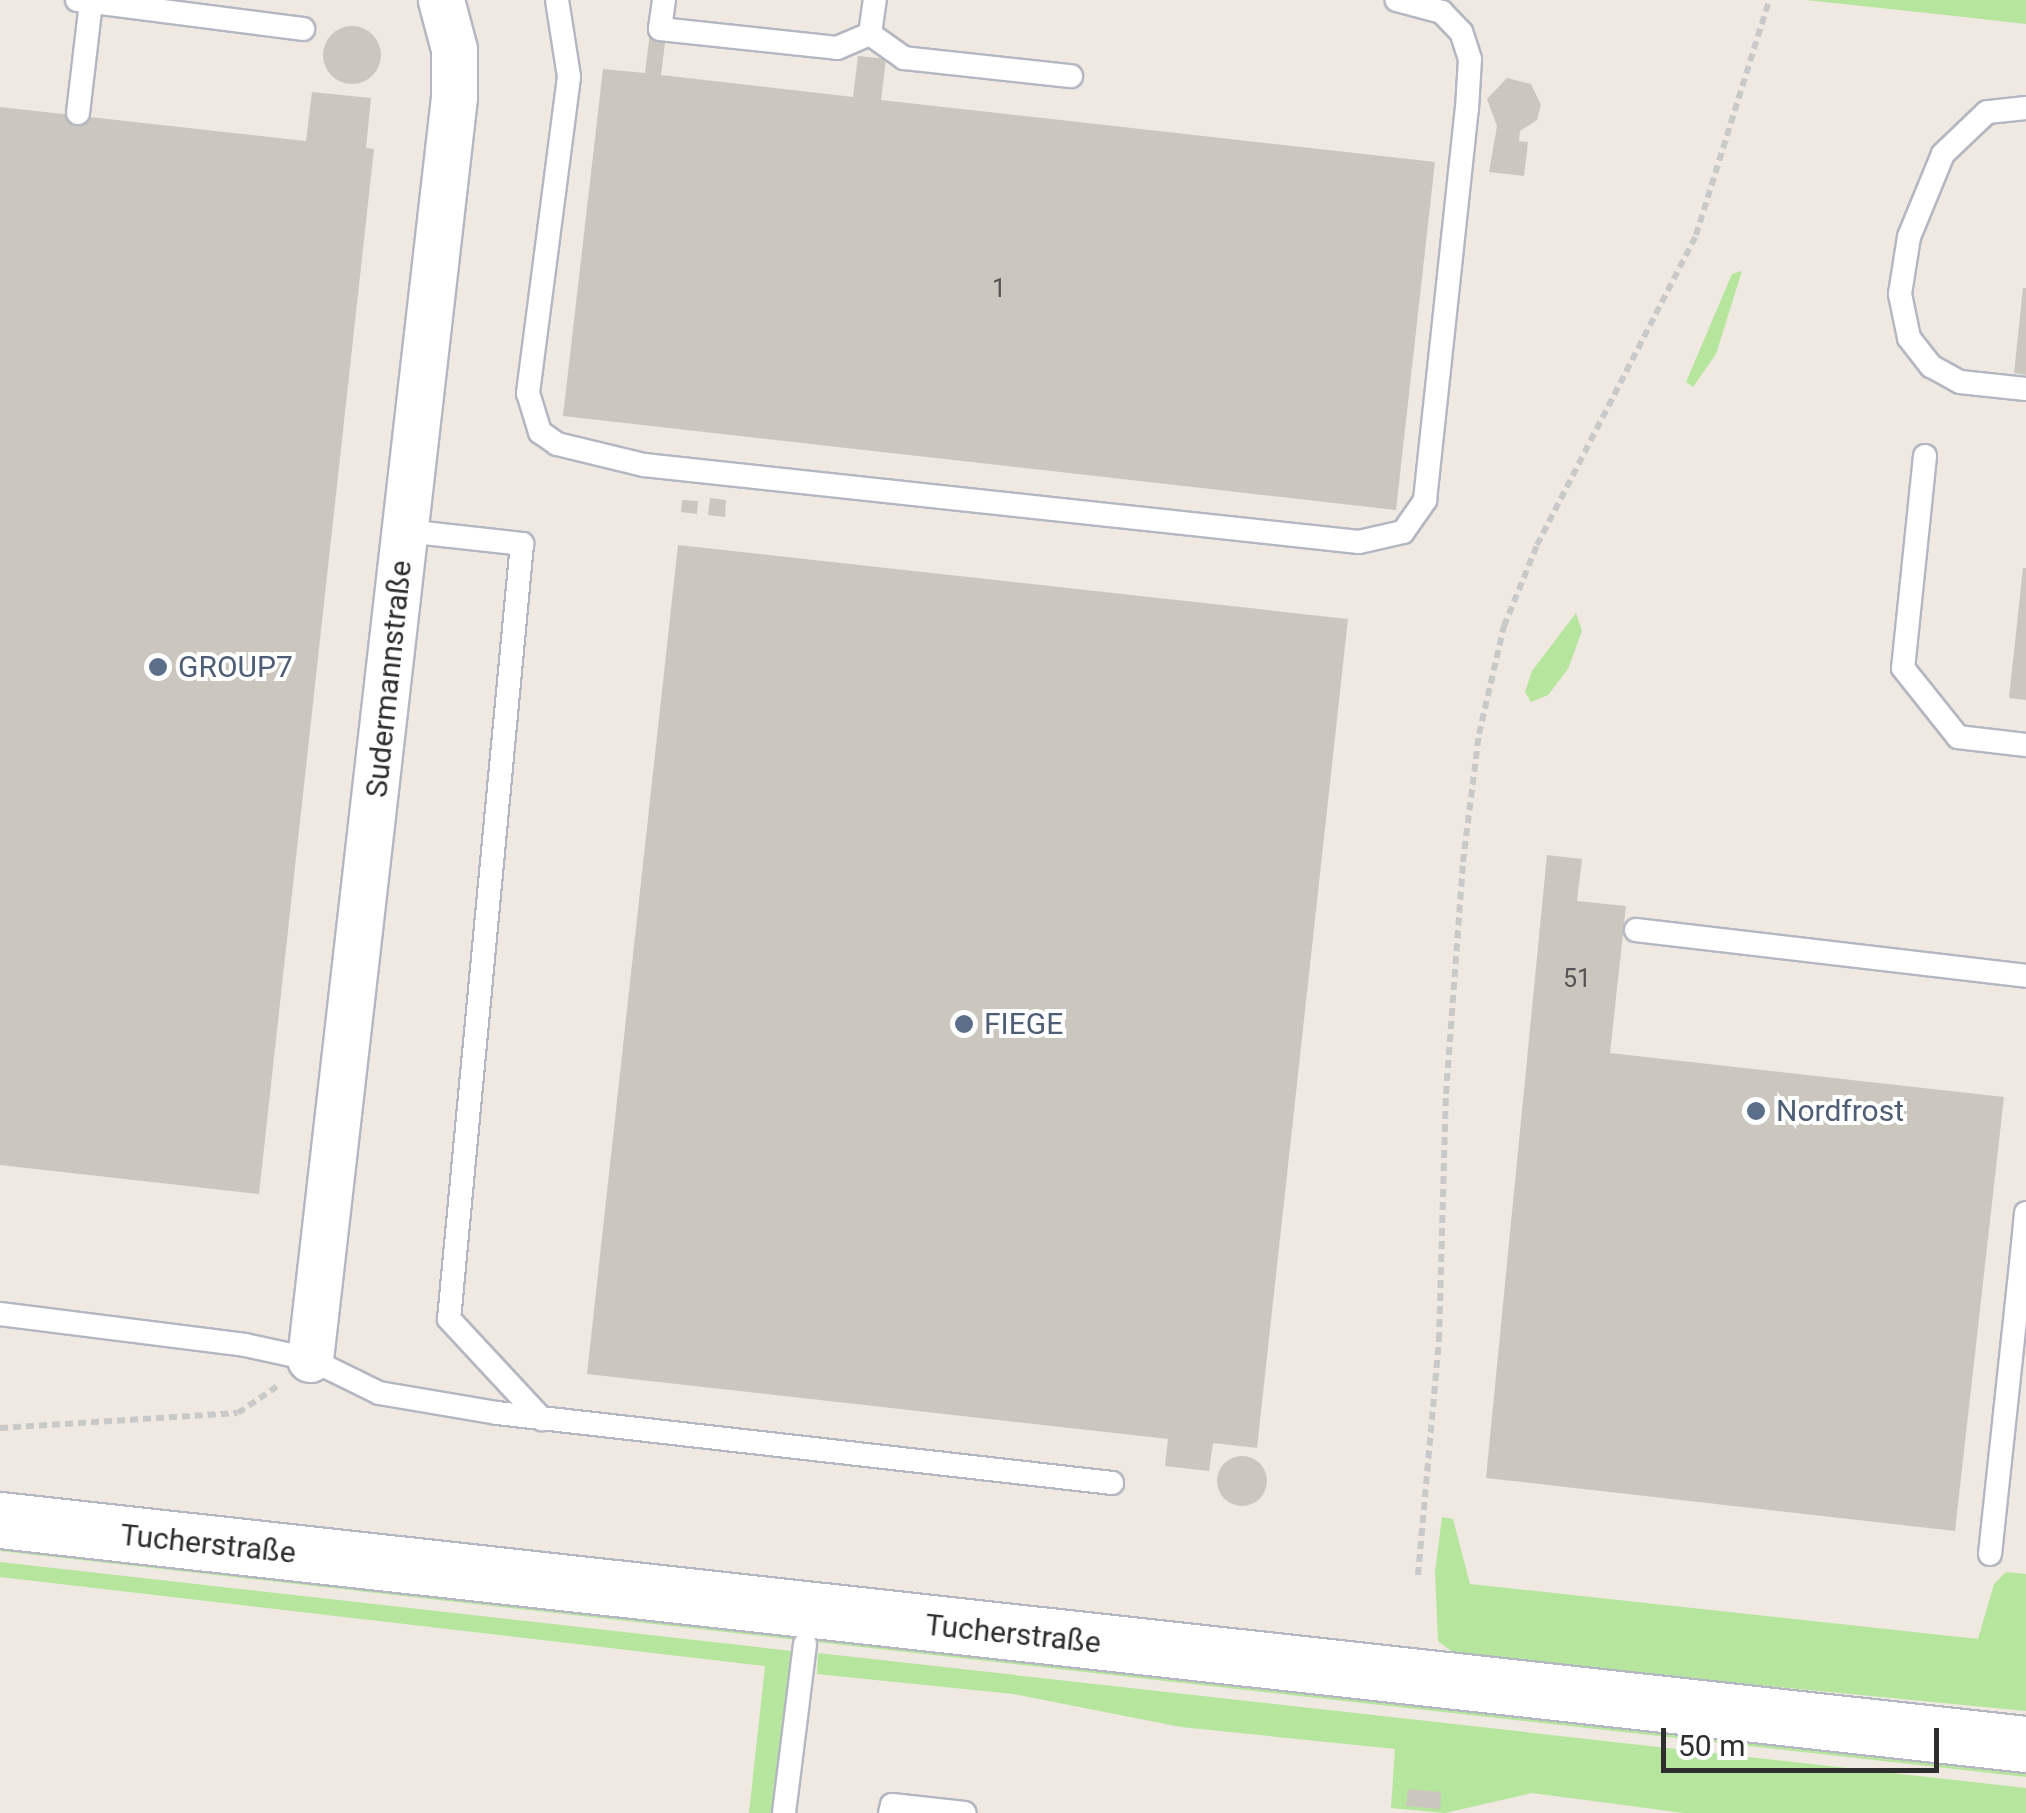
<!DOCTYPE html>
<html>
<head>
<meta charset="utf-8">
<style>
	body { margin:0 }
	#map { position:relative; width:2026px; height:1813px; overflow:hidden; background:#efe9e1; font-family:Roboto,sans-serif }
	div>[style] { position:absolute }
	.green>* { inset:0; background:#b6e59e }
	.building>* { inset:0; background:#cbc7bf }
	.round { border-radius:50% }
	.path>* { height:6px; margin-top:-3px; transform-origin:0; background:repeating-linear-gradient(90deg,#c9c9c9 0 8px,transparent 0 13px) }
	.roads { filter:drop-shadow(2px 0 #b4b7c1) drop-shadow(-2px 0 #b4b7c1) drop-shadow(0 2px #b4b7c1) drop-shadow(0 -2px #b4b7c1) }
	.service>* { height:22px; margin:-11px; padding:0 11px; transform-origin:11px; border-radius:11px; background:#fff }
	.minor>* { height:45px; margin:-22.5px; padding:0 22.5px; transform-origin:22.5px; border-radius:22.5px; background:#fff }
	.secondary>* { height:55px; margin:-27.5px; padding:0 27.5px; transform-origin:27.5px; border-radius:27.5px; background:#fff }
	.dots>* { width:28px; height:28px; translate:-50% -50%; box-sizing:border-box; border:5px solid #fff; border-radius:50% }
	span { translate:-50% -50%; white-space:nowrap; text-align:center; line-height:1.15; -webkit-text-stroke:8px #fff; paint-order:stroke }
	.number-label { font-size:25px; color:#555452 }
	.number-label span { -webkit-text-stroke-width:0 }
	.service-label { font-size:30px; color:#4e5e75 }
	.left { translate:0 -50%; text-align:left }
	.street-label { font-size:30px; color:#2e2e2e }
	.scale { position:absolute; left:1661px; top:1728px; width:278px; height:45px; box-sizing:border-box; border:5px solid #2e2e2e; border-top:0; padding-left:12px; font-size:30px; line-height:35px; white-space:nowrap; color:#2e2e2e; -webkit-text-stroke:8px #fff; paint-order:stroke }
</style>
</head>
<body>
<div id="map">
	<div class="green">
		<i style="clip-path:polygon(1806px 0,2026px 0,2026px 24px,1946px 15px)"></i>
		<i style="clip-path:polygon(1742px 271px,1716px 354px,1693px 387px,1686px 382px,1692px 368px,1732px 274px)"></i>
		<i style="clip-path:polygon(1576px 613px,1582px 631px,1568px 669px,1548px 695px,1531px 702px,1525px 692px,1532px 671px)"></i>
		<i style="clip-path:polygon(1442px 1517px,1453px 1519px,1470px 1584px,1978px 1639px,1994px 1584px,2006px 1572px,2026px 1574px,2026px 1711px,1458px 1656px,1438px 1641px,1435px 1572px)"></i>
		<i style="clip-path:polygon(0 1543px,2026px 1769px,2026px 1777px,0 1551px)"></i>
		<i style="clip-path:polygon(0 1562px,792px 1651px,774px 1813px,749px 1813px,765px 1666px,0 1577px)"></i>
		<i style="clip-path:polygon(818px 1653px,2026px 1788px,2026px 1813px,1684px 1813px,1532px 1793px,1445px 1813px,1391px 1808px,1395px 1749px,1181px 1727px,1013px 1694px,817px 1674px)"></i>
	</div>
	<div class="building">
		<i class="round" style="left:323px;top:26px;width:58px;height:58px"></i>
		<i style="clip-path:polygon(650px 32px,666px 35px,661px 75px,853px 97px,858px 56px,886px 59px,881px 100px,1435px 162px,1396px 510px,563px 416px,603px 69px,645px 73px)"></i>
		<i style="clip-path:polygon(1507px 78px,1531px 84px,1541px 105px,1537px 120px,1520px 131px,1519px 141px,1528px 142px,1524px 176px,1489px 172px,1497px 126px,1487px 99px)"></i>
		<i style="clip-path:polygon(312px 92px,371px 98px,366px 148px,374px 149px,259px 1194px,0 1165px,0 107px,306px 141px)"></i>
		<i style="clip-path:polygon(2023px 288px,2026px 288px,2026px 375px,2014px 373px)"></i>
		<i style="clip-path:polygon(710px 498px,726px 500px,725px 517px,708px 515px)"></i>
		<i style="clip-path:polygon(682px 500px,698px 501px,697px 514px,681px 512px)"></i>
		<i style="clip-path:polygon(678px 545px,1348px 619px,1257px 1448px,1213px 1443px,1209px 1471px,1165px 1466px,1168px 1439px,587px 1374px)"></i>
		<i style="clip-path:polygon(2023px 568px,2026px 568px,2026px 700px,2009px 698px)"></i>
		<i style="clip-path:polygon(1547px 855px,1582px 859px,1577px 901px,1626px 906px,1610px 1053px,2004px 1097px,1955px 1531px,1486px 1478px)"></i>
		<i class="round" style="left:1217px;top:1456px;width:50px;height:50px"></i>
		<i style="clip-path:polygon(1408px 1789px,1441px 1792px,1440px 1809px,1406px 1806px)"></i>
	</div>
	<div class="path">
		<i style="left:0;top:1428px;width:238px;rotate:-3.6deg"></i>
		<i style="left:238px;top:1413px;width:50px;rotate:-34.3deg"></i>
		<i style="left:1418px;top:1575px;width:236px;rotate:-84.9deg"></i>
		<i style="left:1439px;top:1340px;width:246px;rotate:-88.4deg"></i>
		<i style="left:1446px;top:1094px;width:233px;rotate:-85.8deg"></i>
		<i style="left:1463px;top:862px;width:129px;rotate:-82.9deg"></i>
		<i style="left:1479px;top:734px;width:111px;rotate:-77deg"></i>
		<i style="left:1504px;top:626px;width:87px;rotate:-67.8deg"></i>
		<i style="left:1537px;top:545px;width:348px;rotate:-62.8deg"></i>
		<i style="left:1696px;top:235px;width:246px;rotate:-72.7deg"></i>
	</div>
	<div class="roads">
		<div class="service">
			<i style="left:77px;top:0;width:228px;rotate:7.3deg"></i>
			<i style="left:557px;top:0;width:78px;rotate:81.1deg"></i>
			<i style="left:569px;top:77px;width:319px;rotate:97.4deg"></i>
			<i style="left:528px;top:393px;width:41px;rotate:72.9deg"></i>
			<i style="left:540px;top:432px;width:21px;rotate:35deg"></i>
			<i style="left:557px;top:444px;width:89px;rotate:13.6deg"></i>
			<i style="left:644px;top:465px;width:719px;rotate:6.15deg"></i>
			<i style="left:1359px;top:542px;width:45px;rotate:-12.8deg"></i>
			<i style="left:1403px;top:532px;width:39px;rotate:-55deg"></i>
			<i style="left:1425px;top:500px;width:393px;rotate:-83.9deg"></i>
			<i style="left:1467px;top:109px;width:50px;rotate:-86.6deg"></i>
			<i style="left:1470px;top:59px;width:28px;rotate:-108deg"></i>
			<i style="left:1461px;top:32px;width:28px;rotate:-134deg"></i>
			<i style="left:1442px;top:12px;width:47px;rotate:-165.1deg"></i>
			<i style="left:664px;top:0;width:29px;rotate:98deg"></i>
			<i style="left:660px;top:29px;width:178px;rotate:6.1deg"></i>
			<i style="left:837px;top:48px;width:36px;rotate:-23deg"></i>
			<i style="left:870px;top:34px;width:34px;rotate:-82deg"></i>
			<i style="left:870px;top:34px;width:42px;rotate:35.2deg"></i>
			<i style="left:904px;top:58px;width:168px;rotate:6.2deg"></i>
			<i style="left:2026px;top:108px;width:39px;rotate:174deg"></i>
			<i style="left:1987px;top:112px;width:61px;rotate:136.3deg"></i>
			<i style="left:1943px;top:154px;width:90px;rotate:112.3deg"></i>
			<i style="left:1909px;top:237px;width:58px;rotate:99deg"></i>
			<i style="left:1900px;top:294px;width:45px;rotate:78.4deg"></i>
			<i style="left:1909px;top:338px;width:36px;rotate:52deg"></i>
			<i style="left:1931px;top:366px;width:33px;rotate:29deg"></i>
			<i style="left:1960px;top:382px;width:66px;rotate:6.1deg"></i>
			<i style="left:78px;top:113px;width:112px;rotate:-83.3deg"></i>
			<i style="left:1925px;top:456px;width:213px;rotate:95.9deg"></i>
			<i style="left:1903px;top:668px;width:88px;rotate:51.4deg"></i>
			<i style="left:1958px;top:737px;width:68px;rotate:6.7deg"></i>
			<i style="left:405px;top:531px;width:118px;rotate:6.3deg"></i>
			<i style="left:522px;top:544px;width:778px;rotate:95.38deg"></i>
			<i style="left:449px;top:1319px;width:137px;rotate:47.1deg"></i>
			<i style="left:1636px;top:930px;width:393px;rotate:6.7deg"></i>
			<i style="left:2026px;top:1213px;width:51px;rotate:95.6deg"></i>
			<i style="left:2021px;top:1264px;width:5px"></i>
			<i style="left:0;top:1314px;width:247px;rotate:7.2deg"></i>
			<i style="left:245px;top:1345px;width:66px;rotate:12.2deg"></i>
			<i style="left:310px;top:1359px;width:77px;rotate:26.2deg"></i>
			<i style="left:379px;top:1393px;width:120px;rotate:9.6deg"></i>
			<i style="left:497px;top:1413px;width:619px;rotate:6.49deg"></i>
			<i style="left:1990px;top:1554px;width:292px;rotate:-83.9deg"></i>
			<i style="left:784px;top:1813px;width:170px;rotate:-82.9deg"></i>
			<i style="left:890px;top:1813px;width:8px;rotate:-76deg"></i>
			<i style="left:892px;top:1805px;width:73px;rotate:6.3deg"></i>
		</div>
		<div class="minor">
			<i style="left:310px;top:1359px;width:1270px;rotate:-83.49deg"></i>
			<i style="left:454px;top:97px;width:48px;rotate:-90deg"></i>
			<i style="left:454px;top:49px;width:51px;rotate:-104.9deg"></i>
		</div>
		<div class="secondary">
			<i style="left:0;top:1520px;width:2038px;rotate:6.31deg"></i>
		</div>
	</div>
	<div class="dots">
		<i style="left:158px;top:667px;background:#5c6f8a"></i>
		<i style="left:964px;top:1024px;background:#5c6f8a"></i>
		<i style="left:1756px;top:1111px;background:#5c6f8a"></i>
	</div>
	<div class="number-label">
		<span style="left:999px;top:289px">1</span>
		<span style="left:1577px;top:979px">51</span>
	</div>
	<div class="service-label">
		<span class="left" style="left:178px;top:667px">GROUP7</span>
		<span class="left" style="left:984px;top:1024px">FIEGE</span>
		<span class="left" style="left:1776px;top:1111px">Nordfrost</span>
	</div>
	<div class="street-label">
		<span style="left:389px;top:679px;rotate:-84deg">Sudermannstraße</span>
		<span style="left:208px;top:1544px;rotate:6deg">Tucherstraße</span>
		<span style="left:1013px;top:1634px;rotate:6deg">Tucherstraße</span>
	</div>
	<div class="scale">50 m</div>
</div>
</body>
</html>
